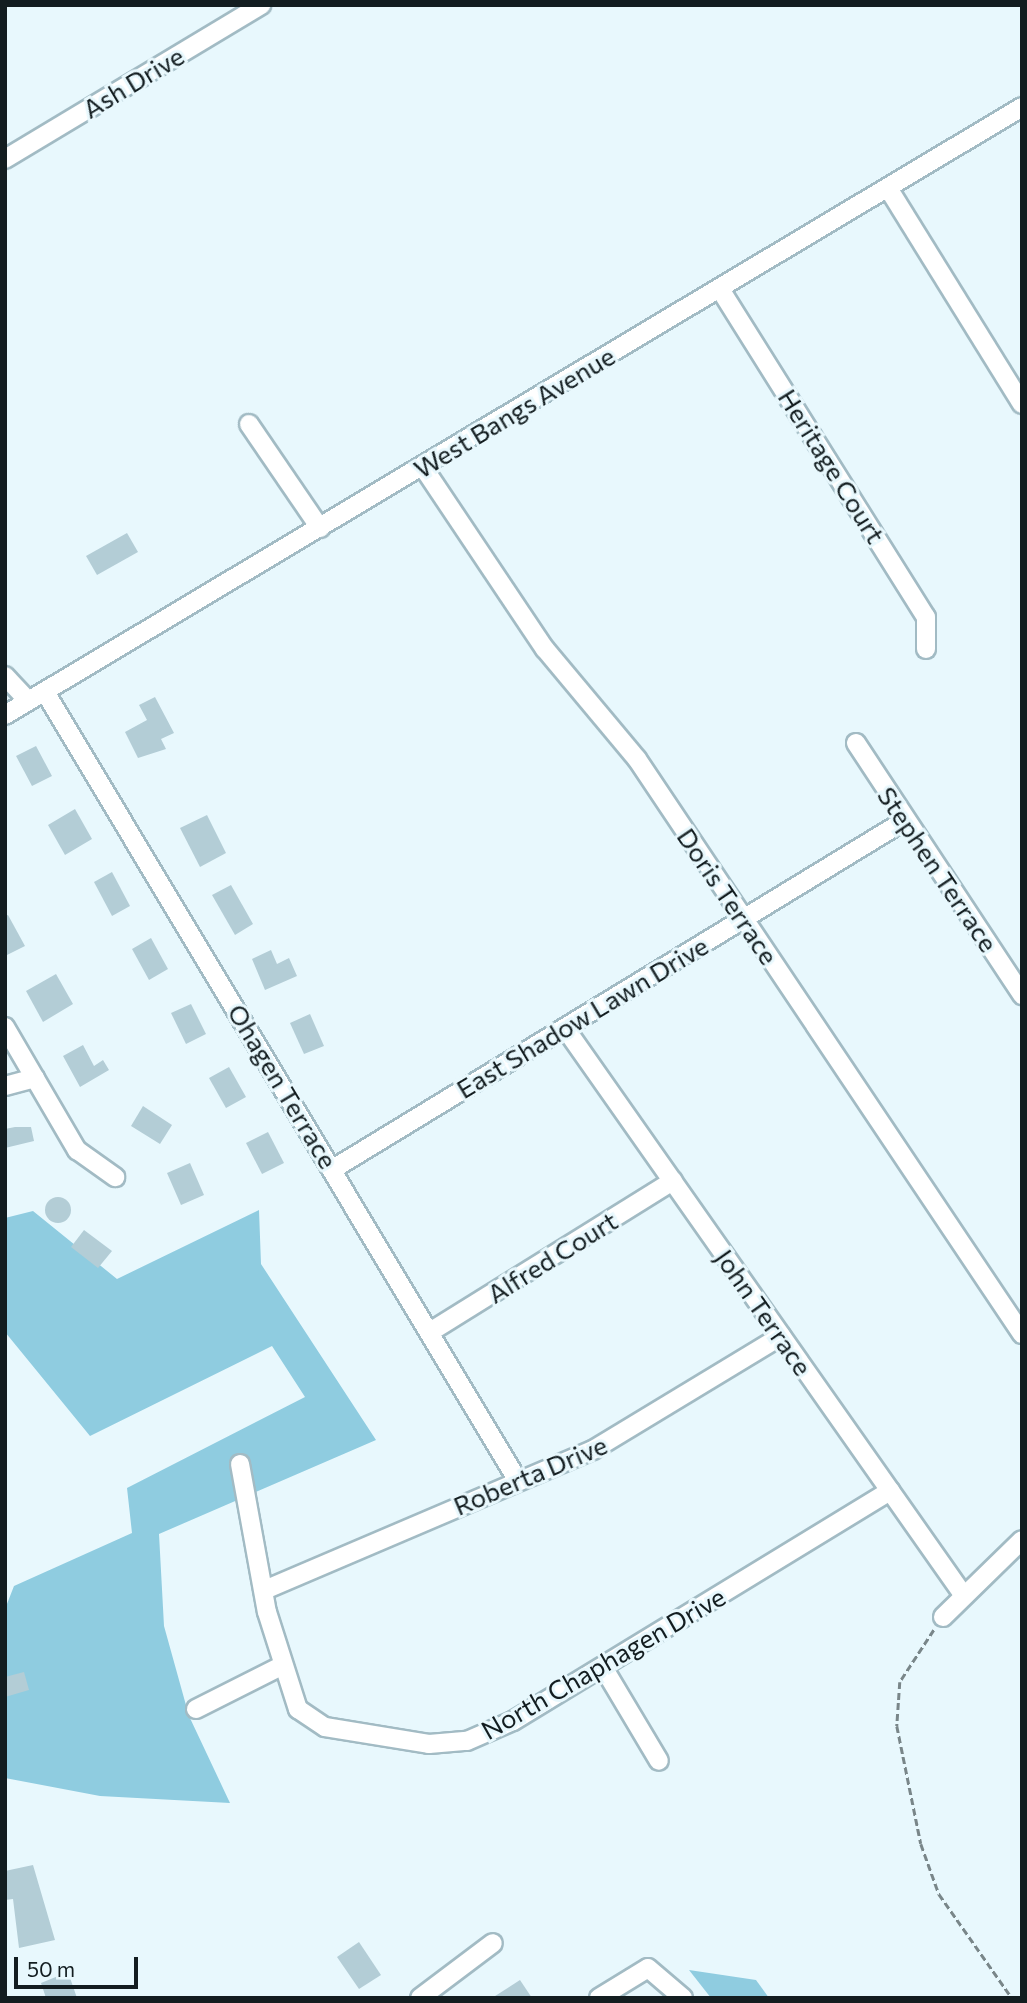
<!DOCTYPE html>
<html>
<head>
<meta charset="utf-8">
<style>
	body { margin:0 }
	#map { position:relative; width:1027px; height:2003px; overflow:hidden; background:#e8f8fd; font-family:Commissioner,sans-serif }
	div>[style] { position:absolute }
	.green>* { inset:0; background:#8fcce0 }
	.building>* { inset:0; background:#b3cdd6 }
	.round { border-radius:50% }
	.path>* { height:2.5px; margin-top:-1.25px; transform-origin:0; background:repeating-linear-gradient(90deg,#798689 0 7px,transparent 0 10.5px) }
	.roads { filter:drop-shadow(2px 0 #a2bbc4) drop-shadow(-2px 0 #a2bbc4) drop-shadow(0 2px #a2bbc4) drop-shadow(0 -2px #a2bbc4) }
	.minor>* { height:18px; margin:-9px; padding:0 9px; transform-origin:9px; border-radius:9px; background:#fff }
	span { translate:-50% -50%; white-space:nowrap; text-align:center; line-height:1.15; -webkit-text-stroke:6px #e8f8fd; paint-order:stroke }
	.street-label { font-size:26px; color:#131d20 }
	.frame { position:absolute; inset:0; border:7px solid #131d20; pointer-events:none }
	.scale { position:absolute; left:14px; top:1957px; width:124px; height:32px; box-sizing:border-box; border:4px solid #131d20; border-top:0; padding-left:9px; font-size:21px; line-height:24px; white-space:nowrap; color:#131d20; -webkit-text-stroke:5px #e8f8fd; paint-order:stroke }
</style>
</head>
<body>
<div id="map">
	<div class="green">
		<i style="clip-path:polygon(259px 1210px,261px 1264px,376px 1440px,159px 1534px,164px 1626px,189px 1716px,230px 1803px,100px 1796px,5px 1778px,5px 1609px,14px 1586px,132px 1533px,127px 1488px,305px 1397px,272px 1346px,90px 1436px,5px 1332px,5px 1218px,33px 1211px,117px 1279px)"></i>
		<i style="clip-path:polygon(689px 1970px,756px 1980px,769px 1998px,711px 1998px)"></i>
	</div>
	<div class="building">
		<i style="clip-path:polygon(127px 533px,138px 552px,97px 575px,86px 556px)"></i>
		<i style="clip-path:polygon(155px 697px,174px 733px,161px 739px,166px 749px,138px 758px,125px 732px,147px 720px,139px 705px)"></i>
		<i style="clip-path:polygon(36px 746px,52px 776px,32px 786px,16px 756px)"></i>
		<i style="clip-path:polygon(75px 809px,92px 839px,65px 855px,48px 825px)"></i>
		<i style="clip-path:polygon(207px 815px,226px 853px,200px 867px,180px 828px)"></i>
		<i style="clip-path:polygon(112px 872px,130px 906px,112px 916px,94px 882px)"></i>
		<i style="clip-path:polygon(231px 885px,253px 924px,235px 935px,212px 895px)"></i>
		<i style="clip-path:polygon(8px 915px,25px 946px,5px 956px,5px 916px)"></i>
		<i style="clip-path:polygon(151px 938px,168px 969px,149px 980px,132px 949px)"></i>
		<i style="clip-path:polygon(271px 950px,277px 964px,289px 958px,297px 976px,265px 990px,252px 959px)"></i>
		<i style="clip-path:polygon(56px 974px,73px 1004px,43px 1022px,26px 991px)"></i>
		<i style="clip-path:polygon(191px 1004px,206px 1034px,186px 1044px,171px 1013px)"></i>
		<i style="clip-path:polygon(310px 1014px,324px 1046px,304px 1054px,290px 1023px)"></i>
		<i style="clip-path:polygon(83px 1045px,94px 1066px,103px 1060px,109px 1070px,80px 1087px,63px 1056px)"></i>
		<i style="clip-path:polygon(229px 1067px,246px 1097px,226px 1108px,209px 1078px)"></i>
		<i style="clip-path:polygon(143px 1106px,172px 1125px,160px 1144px,131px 1126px)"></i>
		<i style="clip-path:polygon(15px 1127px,31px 1127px,34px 1141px,5px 1148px,5px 1129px)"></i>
		<i style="clip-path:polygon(268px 1132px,284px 1163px,262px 1174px,246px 1143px)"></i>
		<i style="clip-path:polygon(190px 1163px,204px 1195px,181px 1205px,167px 1173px)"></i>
		<i class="round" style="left:45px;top:1197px;width:26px;height:26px"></i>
		<i style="clip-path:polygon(84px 1230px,112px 1251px,98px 1268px,71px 1247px)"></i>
		<i style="clip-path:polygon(24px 1672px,29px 1690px,5px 1697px,5px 1677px)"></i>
		<i style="clip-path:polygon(33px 1865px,55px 1940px,19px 1948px,13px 1899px,5px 1900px,5px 1871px)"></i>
		<i style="clip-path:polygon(359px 1942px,381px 1975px,359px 1989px,337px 1957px)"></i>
		<i style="clip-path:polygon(68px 1972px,77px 1998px,46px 1998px,41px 1983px)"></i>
		<i style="clip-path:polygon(520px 1980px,532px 1998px,492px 1998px)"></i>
	</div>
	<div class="path">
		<i style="left:934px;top:1630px;width:62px;rotate:123.2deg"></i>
		<i style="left:900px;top:1682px;width:44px;rotate:93.9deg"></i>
		<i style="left:897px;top:1726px;width:120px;rotate:78.5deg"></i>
		<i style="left:921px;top:1844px;width:53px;rotate:70.2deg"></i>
		<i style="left:939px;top:1894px;width:127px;rotate:54.9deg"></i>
	</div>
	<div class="roads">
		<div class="minor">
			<i style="left:5px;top:159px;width:299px;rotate:-31deg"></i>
			<i style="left:888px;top:188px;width:254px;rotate:58.2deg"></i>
			<i style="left:720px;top:289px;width:387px;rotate:57.9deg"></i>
			<i style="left:926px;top:617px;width:32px;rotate:90deg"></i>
			<i style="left:249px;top:424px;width:126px;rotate:55.7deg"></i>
			<i style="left:423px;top:467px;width:219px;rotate:56.2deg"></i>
			<i style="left:545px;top:649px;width:143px;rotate:50.1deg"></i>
			<i style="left:637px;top:759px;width:692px;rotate:56.2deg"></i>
			<i style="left:5px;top:676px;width:34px;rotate:47deg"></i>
			<i style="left:45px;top:692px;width:920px;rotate:59.06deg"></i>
			<i style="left:5px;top:715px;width:1185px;rotate:-30.87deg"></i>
			<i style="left:856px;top:743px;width:302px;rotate:56.6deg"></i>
			<i style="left:5px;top:1027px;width:143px;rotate:59.7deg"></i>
			<i style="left:77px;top:1150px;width:47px;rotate:35.4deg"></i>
			<i style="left:565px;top:1028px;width:694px;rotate:54.91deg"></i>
			<i style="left:5px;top:1086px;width:31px;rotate:-15deg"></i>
			<i style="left:333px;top:1169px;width:669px;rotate:-31.36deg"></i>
			<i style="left:430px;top:1332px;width:286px;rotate:-31.9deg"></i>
			<i style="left:240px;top:1464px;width:150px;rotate:79.7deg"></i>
			<i style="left:267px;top:1612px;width:102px;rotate:72.3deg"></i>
			<i style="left:298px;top:1709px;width:32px;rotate:34deg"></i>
			<i style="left:325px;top:1727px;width:105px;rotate:9.3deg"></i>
			<i style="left:429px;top:1744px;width:38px;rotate:-5deg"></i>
			<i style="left:467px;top:1741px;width:50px;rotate:-23.5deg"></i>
			<i style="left:513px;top:1721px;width:442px;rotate:-31.4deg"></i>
			<i style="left:267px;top:1589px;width:354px;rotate:-23.1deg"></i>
			<i style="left:593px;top:1450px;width:220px;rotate:-31.2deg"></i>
			<i style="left:943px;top:1617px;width:110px;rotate:-44.3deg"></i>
			<i style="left:603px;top:1667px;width:109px;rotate:59.2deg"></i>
			<i style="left:196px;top:1709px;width:95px;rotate:-26.8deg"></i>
			<i style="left:420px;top:1998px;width:91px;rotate:-37deg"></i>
			<i style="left:599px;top:1998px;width:57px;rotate:-31.5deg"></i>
			<i style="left:648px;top:1968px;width:46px;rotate:40.6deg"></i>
		</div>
	</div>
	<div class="street-label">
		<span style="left:133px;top:82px;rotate:-31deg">Ash Drive</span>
		<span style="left:514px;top:412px;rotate:-31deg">West Bangs Avenue</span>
		<span style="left:832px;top:466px;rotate:58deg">Heritage Court</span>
		<span style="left:938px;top:869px;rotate:56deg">Stephen Terrace</span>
		<span style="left:728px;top:896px;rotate:56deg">Doris Terrace</span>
		<span style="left:582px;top:1017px;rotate:-31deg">East Shadow Lawn Drive</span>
		<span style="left:283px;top:1086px;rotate:59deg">Ohagen Terrace</span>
		<span style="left:552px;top:1257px;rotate:-32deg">Alfred Court</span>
		<span style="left:764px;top:1312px;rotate:55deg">John Terrace</span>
		<span style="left:530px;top:1475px;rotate:-23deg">Roberta Drive</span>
		<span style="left:603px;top:1663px;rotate:-30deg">North Chaphagen Drive</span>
	</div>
	<div class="frame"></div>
	<div class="scale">50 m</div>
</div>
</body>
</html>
